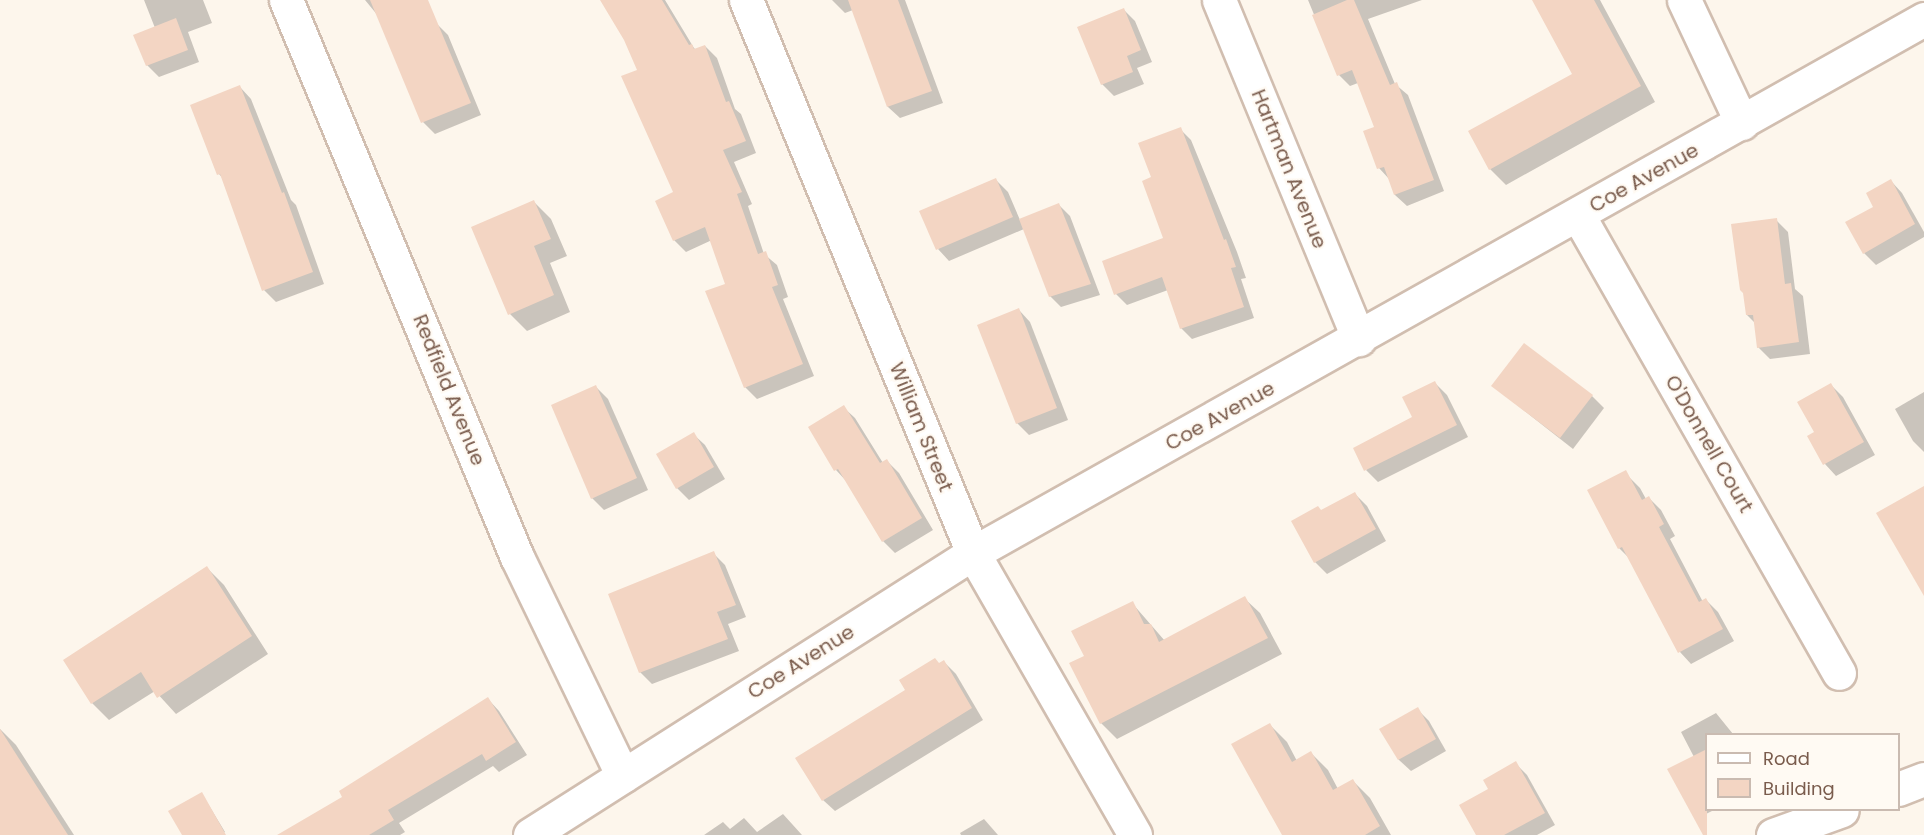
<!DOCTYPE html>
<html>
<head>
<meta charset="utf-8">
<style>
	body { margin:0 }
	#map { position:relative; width:1924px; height:835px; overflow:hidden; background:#fdf6ec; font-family:Poppins,sans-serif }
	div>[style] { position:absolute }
	.shadow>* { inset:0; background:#0003 }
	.building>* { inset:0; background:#f3d5c3 }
	.roads { filter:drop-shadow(2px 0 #d1beb0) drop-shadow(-2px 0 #d1beb0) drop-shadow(0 2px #d1beb0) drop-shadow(0 -2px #d1beb0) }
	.minor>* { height:33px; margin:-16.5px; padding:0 16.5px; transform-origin:16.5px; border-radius:16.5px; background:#fff }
	.tertiary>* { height:33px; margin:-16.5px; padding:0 16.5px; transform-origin:16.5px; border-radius:16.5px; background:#fff }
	span { translate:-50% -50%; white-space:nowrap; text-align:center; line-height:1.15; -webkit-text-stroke:4.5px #fffaf3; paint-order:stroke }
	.street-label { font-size:20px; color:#7a5c4d }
	.legend { position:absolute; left:1705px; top:733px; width:195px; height:78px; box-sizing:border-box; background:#fffaf3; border:2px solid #cabbb1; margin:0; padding:8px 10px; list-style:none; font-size:18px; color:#7a5c4d }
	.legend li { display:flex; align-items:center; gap:12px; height:30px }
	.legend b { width:30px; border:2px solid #cabbb1 }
</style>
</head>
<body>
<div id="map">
	<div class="shadow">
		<i style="clip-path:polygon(144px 0,203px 0,212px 23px,188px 32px,199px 62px,159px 77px,147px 65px,155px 28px)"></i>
		<i style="clip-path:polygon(365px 0,426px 0,437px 24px,448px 35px,481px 115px,435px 134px,423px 122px,379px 17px)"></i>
		<i style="clip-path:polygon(602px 0,665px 0,694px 48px,696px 50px,705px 46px,717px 58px,735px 109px,741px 114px,756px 153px,734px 162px,752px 204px,748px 206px,764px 254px,777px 265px,788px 297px,783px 299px,814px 376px,757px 399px,745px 387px,727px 285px,712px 240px,686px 252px,674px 240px,675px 193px,639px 71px,626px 39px)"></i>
		<i style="clip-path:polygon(832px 0,905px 0,943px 103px,900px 118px,888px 107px,853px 10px,845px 13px)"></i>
		<i style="clip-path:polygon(1308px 0,1422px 0,1368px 19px,1395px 84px,1408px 95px,1444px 191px,1407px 206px,1395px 195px,1390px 180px,1379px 168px,1376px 128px,1358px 83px,1350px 86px,1339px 75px)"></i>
		<i style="clip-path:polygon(1533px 0,1600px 0,1655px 102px,1506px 185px,1490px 169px,1574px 75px)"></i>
		<i style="clip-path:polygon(1123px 9px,1135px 21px,1152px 62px,1137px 68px,1144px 84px,1114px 96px,1102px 84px)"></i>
		<i style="clip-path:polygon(240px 87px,251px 99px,291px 200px,296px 205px,324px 284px,276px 302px,264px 290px,224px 180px,219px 174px)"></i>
		<i style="clip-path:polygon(1180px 129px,1191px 140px,1237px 252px,1246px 278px,1241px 279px,1254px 318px,1192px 339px,1181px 328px,1168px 290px,1127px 305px,1116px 294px,1104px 262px,1165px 239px,1153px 178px)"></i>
		<i style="clip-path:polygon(996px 180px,1008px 192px,1020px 220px,1059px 205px,1070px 216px,1100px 295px,1061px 307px,1050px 296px,1024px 229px,949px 261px,938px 249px)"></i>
		<i style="clip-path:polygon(1891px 181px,1902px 193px,1924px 232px,1924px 237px,1876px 265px,1864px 253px,1875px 207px)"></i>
		<i style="clip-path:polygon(534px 202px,551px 219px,567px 256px,550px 263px,570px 312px,527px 331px,510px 314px,473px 228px)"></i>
		<i style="clip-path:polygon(1776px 220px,1788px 232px,1795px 289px,1803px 296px,1810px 354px,1770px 359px,1758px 347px,1755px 323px,1747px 315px)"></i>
		<i style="clip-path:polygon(1019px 310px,1030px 322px,1068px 420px,1029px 435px,1017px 423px)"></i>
		<i style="clip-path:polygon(1435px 383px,1447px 395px,1468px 437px,1378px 482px,1366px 470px,1414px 418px)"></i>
		<i style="clip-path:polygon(1831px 385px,1843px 397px,1875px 455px,1836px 476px,1825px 464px,1810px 437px,1816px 433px)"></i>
		<i style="clip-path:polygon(1493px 386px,1592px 396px,1604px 408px,1573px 449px)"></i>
		<i style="clip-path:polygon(596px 387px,608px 399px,648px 490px,604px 510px,592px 498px)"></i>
		<i style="clip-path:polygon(1924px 392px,1924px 452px,1913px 441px,1895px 409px)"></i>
		<i style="clip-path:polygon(843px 407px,855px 418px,883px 463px,887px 461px,899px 473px,933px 530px,895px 553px,883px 541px,848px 483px,836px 470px)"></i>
		<i style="clip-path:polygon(693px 434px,705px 445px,725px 479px,689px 500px,677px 488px)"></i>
		<i style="clip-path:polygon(1628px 476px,1640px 488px,1646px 499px,1649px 498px,1661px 510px,1675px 536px,1670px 539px,1703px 602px,1706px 600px,1718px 612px,1734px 641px,1691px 664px,1680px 652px,1629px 558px,1619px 548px)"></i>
		<i style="clip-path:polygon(1355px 494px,1367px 506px,1386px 541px,1327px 574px,1315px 562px,1322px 512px)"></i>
		<i style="clip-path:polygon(713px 553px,725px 565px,746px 617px,728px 624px,739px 651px,652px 684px,640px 672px)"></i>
		<i style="clip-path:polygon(207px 568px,224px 585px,268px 654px,176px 714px,155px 691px,109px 720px,92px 703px)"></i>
		<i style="clip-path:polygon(1244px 598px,1260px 613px,1282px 654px,1117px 739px,1101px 723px,1086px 656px,1132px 603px,1165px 641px)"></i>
		<i style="clip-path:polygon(944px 662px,956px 674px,983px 720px,835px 811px,823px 800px,907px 691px)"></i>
		<i style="clip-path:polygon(488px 699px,499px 711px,527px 755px,499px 772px,493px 766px,399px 823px,405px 832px,400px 835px,280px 835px,344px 798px)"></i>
		<i style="clip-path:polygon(1417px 709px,1429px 721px,1446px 751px,1411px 771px,1399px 760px,1381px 730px)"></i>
		<i style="clip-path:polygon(1716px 713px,1733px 734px,1706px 734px,1706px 810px,1714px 810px,1700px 817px,1694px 757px,1681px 732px)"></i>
		<i style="clip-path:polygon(1270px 725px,1287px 742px,1297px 761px,1311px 753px,1328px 770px,1338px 789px,1353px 781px,1370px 798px,1391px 835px,1284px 835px)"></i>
		<i style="clip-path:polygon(0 729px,16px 745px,74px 835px,0 835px)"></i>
		<i style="clip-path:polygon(1515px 763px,1527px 775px,1555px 825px,1537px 835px,1478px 835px,1490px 790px)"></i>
		<i style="clip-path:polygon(202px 794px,225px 832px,220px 835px,184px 835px)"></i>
		<i style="clip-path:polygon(783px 814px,802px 835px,704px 835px,723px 822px,730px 829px,744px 818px,757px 832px)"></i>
		<i style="clip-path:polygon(984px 819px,998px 835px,961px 835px,960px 833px)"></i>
	</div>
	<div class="building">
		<i style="clip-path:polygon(370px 0,428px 0,471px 103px,421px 123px)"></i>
		<i style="clip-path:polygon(600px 0,662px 0,689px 45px,692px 44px,694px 49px,705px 45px,726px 102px,729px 101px,746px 141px,723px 150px,742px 192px,737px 194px,758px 254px,766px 251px,778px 285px,772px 287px,803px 364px,744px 388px,705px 291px,725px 284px,705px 227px,673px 241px,655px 201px,673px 192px,621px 76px,637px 70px,624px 40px)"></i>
		<i style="clip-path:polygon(848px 0,898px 0,932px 91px,887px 107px)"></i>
		<i style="clip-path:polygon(1347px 0,1354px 0,1390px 85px,1397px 82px,1434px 180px,1394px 195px,1384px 167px,1377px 169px,1363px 131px,1374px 127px,1352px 70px,1337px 76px,1312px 15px)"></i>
		<i style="clip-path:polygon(1532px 0,1594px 0,1641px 86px,1489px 170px,1468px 131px,1572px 74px)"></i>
		<i style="clip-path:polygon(1124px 8px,1141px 50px,1127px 56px,1133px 72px,1101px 85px,1077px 27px)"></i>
		<i style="clip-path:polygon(176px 18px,188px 50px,146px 66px,133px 35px)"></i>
		<i style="clip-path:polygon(240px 85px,282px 193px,284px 192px,313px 272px,262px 291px,220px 174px,217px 175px,190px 105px)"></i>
		<i style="clip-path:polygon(1181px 127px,1224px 240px,1226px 239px,1236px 267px,1231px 268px,1244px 307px,1180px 329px,1162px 277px,1114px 295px,1102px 261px,1163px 238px,1142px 181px,1151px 177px,1138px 143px)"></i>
		<i style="clip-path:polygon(996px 178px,1013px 217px,936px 250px,919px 211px)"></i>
		<i style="clip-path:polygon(1891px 179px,1915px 224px,1863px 254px,1845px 222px,1873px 207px,1866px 193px)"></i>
		<i style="clip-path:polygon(534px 200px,551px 239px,534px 246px,554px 295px,508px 315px,471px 227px)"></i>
		<i style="clip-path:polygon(1059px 203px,1091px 284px,1049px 297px,1019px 219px)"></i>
		<i style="clip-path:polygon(1777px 218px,1785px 284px,1791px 283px,1799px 342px,1757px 348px,1753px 315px,1746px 315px,1743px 293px,1740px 290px,1731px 224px)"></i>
		<i style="clip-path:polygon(1019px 308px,1057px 408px,1016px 424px,977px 325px)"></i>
		<i style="clip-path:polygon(1524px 343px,1593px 395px,1560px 438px,1491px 386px)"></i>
		<i style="clip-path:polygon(1435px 381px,1457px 425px,1364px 471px,1353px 448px,1412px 417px,1402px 397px)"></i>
		<i style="clip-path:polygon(1831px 383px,1864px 442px,1823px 465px,1807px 436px,1814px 432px,1797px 402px)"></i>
		<i style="clip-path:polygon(596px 385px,637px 478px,591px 499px,551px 405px)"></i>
		<i style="clip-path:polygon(844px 405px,880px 463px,887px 459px,922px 518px,882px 542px,838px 469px,834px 471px,808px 427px)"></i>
		<i style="clip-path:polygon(694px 432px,714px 467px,676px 489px,656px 454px)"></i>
		<i style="clip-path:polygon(1626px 470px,1642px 500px,1649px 496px,1664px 524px,1659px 527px,1699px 602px,1706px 598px,1723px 629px,1678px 653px,1622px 547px,1618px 549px,1587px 490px)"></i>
		<i style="clip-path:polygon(1924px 486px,1924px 596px,1876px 513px)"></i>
		<i style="clip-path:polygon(1355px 492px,1376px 529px,1314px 563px,1291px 521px,1318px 506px,1321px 510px)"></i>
		<i style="clip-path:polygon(714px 551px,736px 605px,717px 612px,728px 639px,639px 673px,608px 594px)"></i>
		<i style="clip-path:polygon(207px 566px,252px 636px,157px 698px,141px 672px,91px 704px,63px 660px)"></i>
		<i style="clip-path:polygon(1245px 596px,1268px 638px,1100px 724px,1069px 663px,1084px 656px,1071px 631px,1133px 601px,1144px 624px,1151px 624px,1159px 642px)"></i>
		<i style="clip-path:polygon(935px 658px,939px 663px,944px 660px,972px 708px,822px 801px,795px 758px,905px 690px,899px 680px)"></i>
		<i style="clip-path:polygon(488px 697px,516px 742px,486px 761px,482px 754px,388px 810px,394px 820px,369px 835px,277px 835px,342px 797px,339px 791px)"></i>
		<i style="clip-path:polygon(1418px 707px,1436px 739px,1398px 760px,1379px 729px)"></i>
		<i style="clip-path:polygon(1270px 723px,1292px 762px,1311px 751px,1333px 790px,1353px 779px,1380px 826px,1365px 835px,1282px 835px,1231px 744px)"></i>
		<i style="clip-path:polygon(0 729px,68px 835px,0 835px)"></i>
		<i style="clip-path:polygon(1707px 749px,1707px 835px,1703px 835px,1667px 769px)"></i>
		<i style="clip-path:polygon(1516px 761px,1545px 813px,1504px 835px,1476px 835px,1459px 805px,1488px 789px,1483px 780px)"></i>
		<i style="clip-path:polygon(202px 792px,226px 835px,182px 835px,168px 811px)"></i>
	</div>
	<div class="roads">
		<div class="minor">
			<i style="left:286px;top:0;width:603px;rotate:67.48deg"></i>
			<i style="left:517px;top:557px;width:243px;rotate:64.2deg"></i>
			<i style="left:746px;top:0;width:598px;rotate:67.68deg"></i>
			<i style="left:973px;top:553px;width:325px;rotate:60.1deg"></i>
			<i style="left:1219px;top:0;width:367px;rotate:67.6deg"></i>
			<i style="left:1684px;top:0;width:136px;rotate:64.8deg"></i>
			<i style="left:1578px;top:215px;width:527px;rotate:60.32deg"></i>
			<i style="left:1898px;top:789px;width:28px;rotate:-21deg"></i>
			<i style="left:1773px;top:835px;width:73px;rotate:-19.9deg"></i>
		</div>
		<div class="tertiary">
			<i style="left:530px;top:835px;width:525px;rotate:-32.48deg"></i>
			<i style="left:973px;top:553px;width:1091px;rotate:-29.31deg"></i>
		</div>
	</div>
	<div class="street-label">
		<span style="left:1289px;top:169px;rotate:68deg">Hartman Avenue</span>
		<span style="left:1644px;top:178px;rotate:-29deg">Coe Avenue</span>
		<span style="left:449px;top:390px;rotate:68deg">Redfield Avenue</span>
		<span style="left:1220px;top:416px;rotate:-29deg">Coe Avenue</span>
		<span style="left:921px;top:427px;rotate:68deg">William Street</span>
		<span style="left:1709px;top:444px;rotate:60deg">O'Donnell Court</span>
		<span style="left:801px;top:662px;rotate:-32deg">Coe Avenue</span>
	</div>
	<ul class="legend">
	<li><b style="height:8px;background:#fff"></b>Road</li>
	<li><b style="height:16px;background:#f3d5c3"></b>Building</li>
	</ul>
</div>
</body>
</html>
